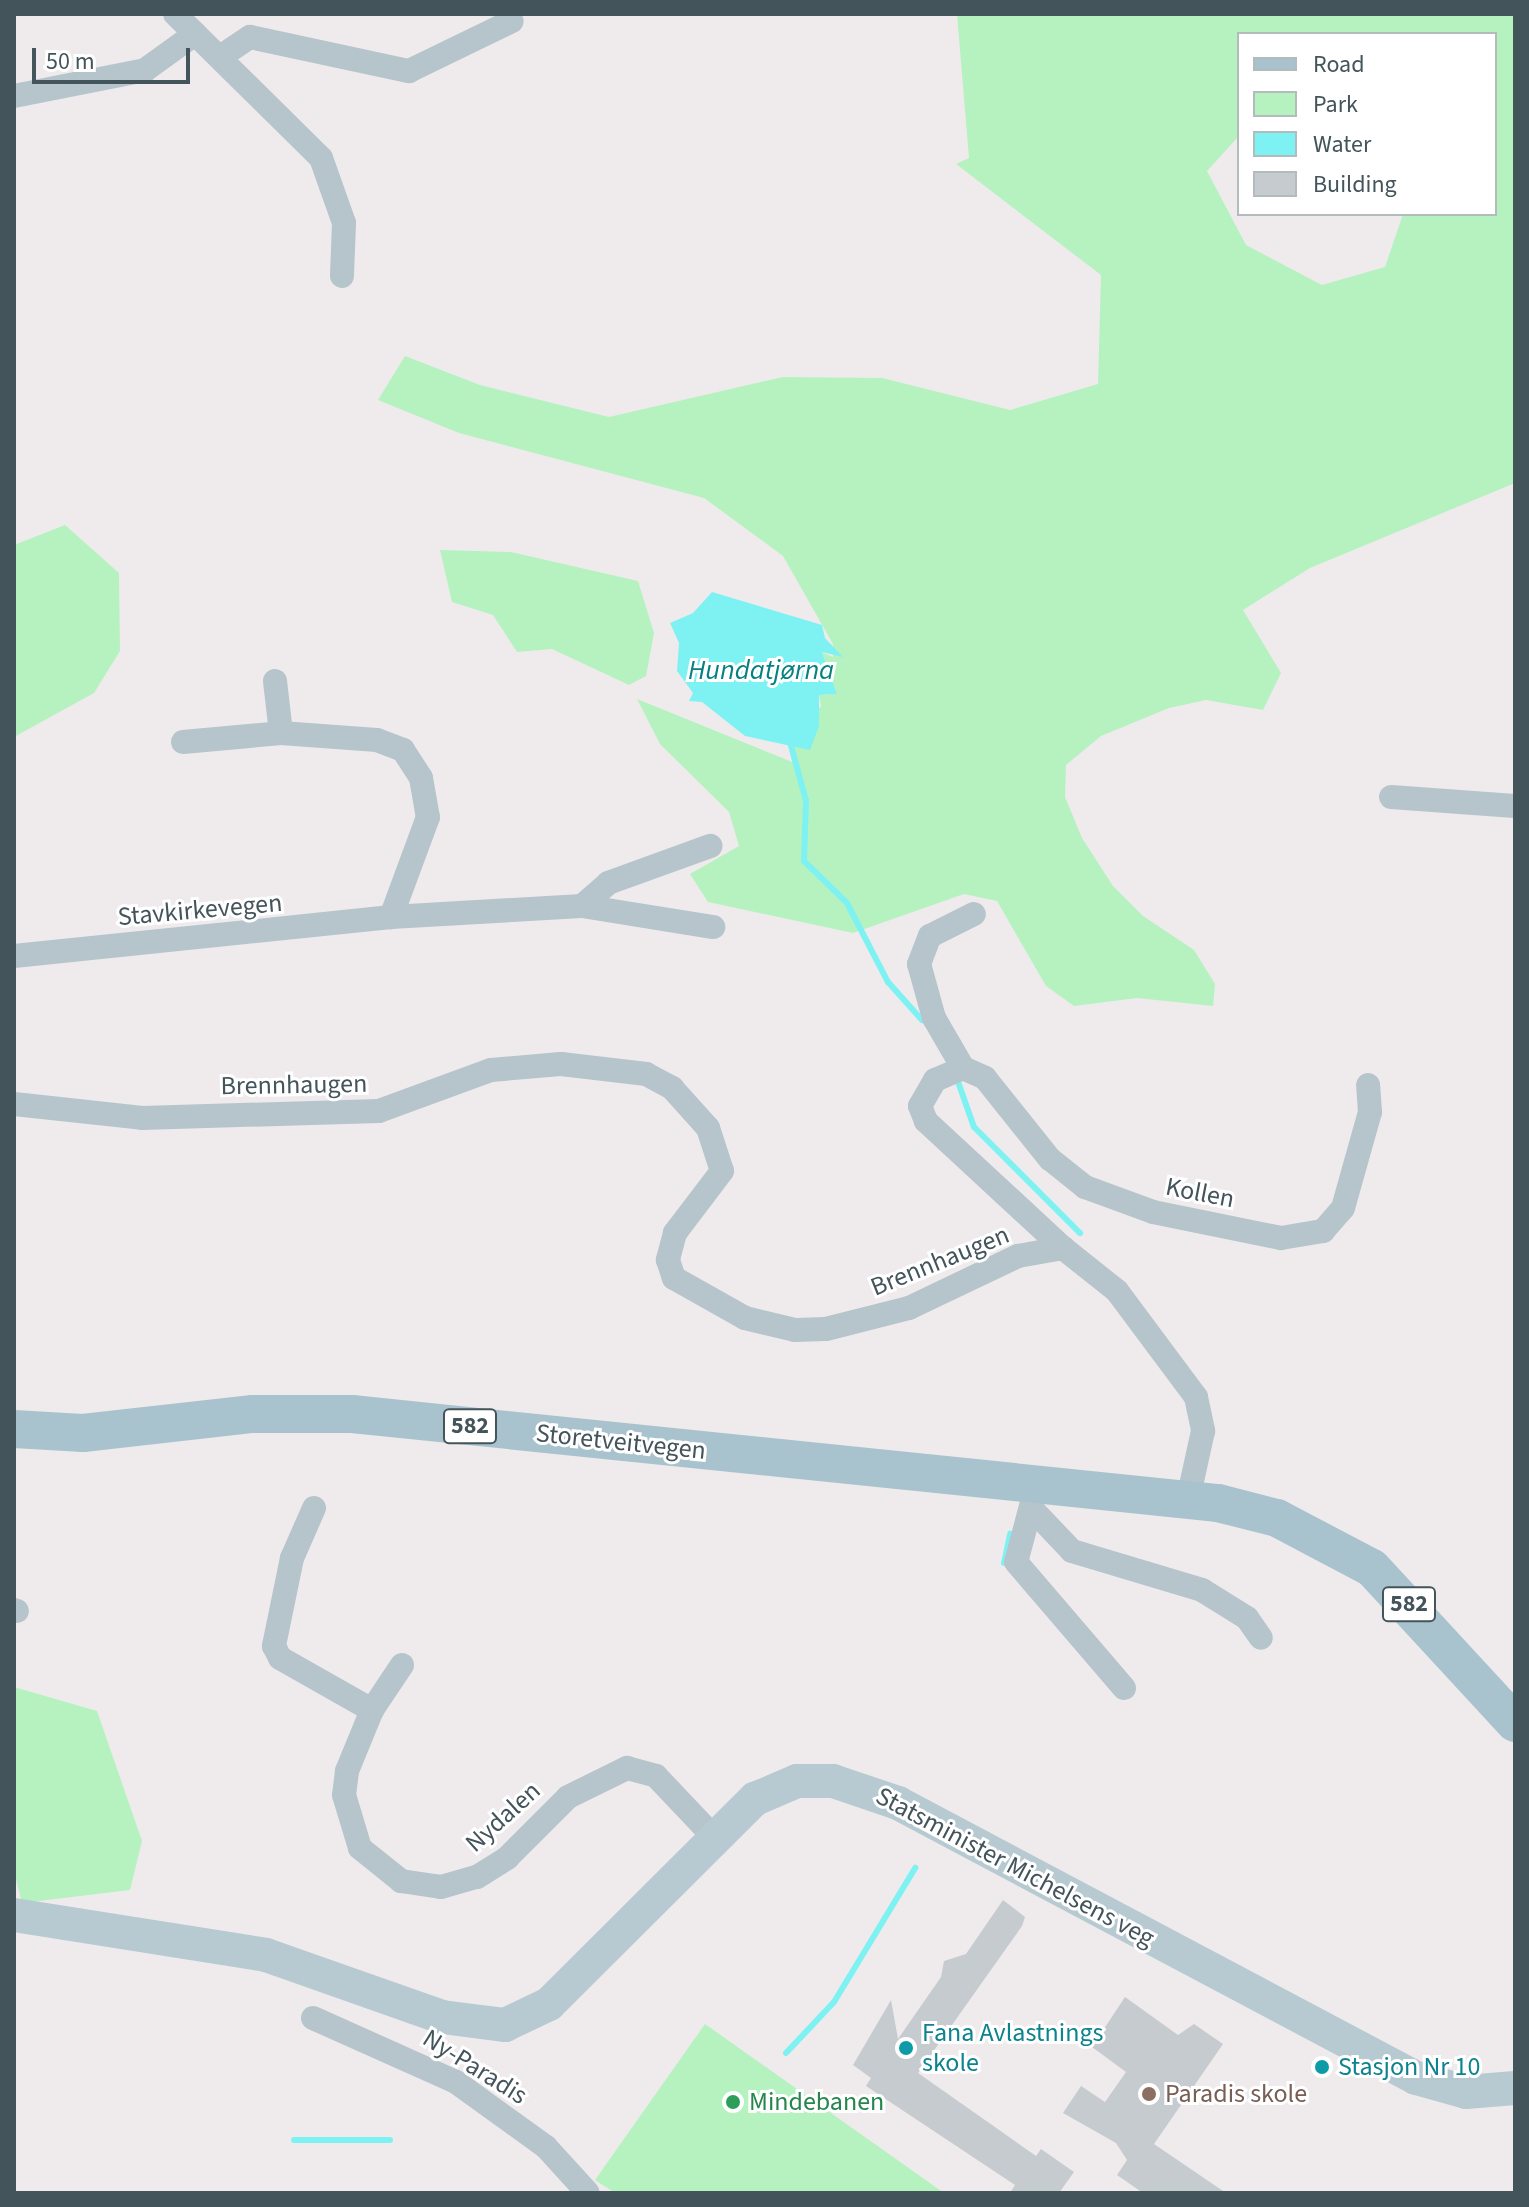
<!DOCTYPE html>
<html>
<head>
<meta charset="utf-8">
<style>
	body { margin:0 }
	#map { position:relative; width:1529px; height:2207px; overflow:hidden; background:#efebec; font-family:"Source Sans 3",sans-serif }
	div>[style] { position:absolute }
	.green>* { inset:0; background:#b5f2c0 }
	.water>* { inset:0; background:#7ef2f2 }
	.stream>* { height:6px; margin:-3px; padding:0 3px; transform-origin:3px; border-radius:3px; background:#7ef2f2 }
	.building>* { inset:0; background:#c5cbcf }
	.minor>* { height:24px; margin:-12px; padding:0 12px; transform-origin:12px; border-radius:12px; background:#b6c5cb }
	.secondary>* { height:34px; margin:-17px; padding:0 17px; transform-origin:17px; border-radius:17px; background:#b7cad2 }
	.primary>* { height:38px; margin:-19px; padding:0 19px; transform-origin:19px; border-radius:19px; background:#a9c3ce }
	.dots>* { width:22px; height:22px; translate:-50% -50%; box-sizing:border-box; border:4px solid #fff; border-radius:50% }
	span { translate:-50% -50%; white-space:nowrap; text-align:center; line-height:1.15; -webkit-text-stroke:6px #fff; paint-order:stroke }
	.shield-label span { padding:2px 6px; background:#fff; border:2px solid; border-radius:6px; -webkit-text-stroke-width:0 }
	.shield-label { font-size:24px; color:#43545b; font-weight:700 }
	.street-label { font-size:26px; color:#43545b }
	.culture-label { font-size:26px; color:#0d838f }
	.left { translate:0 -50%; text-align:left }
	.education-label { font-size:26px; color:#785e54 }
	.leisure-label { font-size:26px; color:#27864d }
	.water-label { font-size:28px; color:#068080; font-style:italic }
	.frame { position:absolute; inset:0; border:16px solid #43545b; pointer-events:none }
	.legend { position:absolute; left:1237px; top:32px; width:260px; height:184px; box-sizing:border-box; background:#fff; border:2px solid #b4bbbd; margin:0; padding:10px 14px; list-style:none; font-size:24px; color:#43545b }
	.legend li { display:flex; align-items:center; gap:16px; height:40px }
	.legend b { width:40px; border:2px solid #b4bbbd }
	.scale { position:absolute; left:32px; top:48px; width:158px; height:36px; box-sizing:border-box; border:4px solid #43545b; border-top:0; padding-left:10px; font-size:24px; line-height:28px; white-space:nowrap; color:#43545b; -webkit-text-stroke:6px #fff; paint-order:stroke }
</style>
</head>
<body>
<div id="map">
	<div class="green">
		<i style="clip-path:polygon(evenodd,957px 14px,1515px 14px,1515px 483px,1310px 568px,1243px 610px,1281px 673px,1263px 710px,1206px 700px,1169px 708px,1101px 736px,1066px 765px,1065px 797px,1082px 838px,1113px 886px,1143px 916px,1194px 950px,1215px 984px,1213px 1006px,1137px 998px,1074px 1006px,1046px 986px,997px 901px,964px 894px,853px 933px,708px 902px,690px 874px,739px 846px,729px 812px,660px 744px,637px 699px,792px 762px,790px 742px,821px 706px,819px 695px,837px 694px,822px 652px,833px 657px,833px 644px,783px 556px,704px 498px,459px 433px,378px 400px,405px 356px,480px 385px,609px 417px,783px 377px,882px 378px,1010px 410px,1098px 384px,1101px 275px,956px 164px,969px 158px,957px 14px,1239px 34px,1495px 34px,1495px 214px,1403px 214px,1385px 267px,1322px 285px,1246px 245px,1207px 171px,1239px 136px,1239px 34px)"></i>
		<i style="clip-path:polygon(65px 525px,119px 573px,120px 651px,94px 693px,14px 737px,14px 545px)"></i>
		<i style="clip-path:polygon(440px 550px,511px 552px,638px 581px,654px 633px,646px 676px,629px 685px,552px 649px,517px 652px,493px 615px,452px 602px)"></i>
		<i style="clip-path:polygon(14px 1687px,97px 1711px,142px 1841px,130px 1890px,22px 1903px,14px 1871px)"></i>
		<i style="clip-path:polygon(705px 2024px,944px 2193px,615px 2193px,595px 2180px)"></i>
	</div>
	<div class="water">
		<i style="clip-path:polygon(712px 592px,822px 625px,825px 638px,843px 657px,822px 652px,837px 694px,819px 695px,819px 726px,810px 750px,745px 736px,702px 702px,689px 701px,693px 693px,677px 671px,679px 643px,670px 623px,693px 613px)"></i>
	</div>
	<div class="stream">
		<i style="left:790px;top:742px;width:61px;rotate:74.8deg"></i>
		<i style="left:806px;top:801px;width:60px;rotate:91.9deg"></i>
		<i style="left:804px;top:861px;width:60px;rotate:44.3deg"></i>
		<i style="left:847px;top:903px;width:89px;rotate:62.6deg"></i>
		<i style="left:888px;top:982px;width:51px;rotate:48.2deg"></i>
		<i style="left:956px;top:1076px;width:54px;rotate:70.6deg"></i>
		<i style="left:974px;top:1127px;width:150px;rotate:45deg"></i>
		<i style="left:1004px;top:1563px;width:30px;rotate:-78deg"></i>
		<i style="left:786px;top:2053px;width:70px;rotate:-46.7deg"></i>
		<i style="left:834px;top:2002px;width:157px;rotate:-58.8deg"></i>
		<i style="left:294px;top:2140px;width:96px"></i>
	</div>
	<div class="building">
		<i style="clip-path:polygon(1003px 1900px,1025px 1917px,1022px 1926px,918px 2073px,1036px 2156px,1041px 2149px,1074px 2172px,1059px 2193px,1010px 2193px,1015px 2185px,866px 2086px,871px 2078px,853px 2065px,891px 2000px,898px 2039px,941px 1977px,944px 1961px,966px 1954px)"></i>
		<i style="clip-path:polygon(1125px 1997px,1178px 2035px,1194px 2024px,1223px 2044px,1154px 2144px,1226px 2193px,1143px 2193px,1117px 2175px,1127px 2160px,1116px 2143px,1063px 2113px,1081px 2086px,1105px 2102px,1126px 2072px,1092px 2047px)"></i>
	</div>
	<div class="minor">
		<i style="left:175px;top:14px;width:205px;rotate:44.6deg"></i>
		<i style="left:321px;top:158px;width:69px;rotate:70.5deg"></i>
		<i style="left:344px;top:223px;width:53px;rotate:92.2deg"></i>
		<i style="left:220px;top:57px;width:36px;rotate:-34deg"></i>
		<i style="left:250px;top:37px;width:163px;rotate:12.1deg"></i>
		<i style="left:409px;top:71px;width:114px;rotate:-25.9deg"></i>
		<i style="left:14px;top:96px;width:134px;rotate:-11.2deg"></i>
		<i style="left:145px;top:70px;width:62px;rotate:-35.8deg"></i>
		<i style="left:275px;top:681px;width:52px;rotate:83.4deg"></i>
		<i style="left:183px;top:742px;width:98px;rotate:-5.2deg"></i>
		<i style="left:281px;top:733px;width:96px;rotate:4.2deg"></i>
		<i style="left:377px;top:740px;width:28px;rotate:21deg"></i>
		<i style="left:403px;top:750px;width:33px;rotate:57deg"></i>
		<i style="left:421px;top:778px;width:40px;rotate:80deg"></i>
		<i style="left:428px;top:817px;width:107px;rotate:110.3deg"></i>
		<i style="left:1391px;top:797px;width:124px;rotate:4.2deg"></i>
		<i style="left:582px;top:906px;width:35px;rotate:-41deg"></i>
		<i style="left:608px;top:883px;width:109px;rotate:-19.9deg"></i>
		<i style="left:14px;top:956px;width:379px;rotate:-5.9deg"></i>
		<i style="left:391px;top:917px;width:191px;rotate:-3.3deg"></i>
		<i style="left:582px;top:906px;width:133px;rotate:9.1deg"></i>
		<i style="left:963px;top:1068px;width:58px;rotate:-120.1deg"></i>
		<i style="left:934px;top:1018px;width:56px;rotate:-105.5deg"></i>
		<i style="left:919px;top:964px;width:30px;rotate:-69deg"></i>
		<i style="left:930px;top:936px;width:49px;rotate:-26.6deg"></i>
		<i style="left:14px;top:1104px;width:129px;rotate:6.2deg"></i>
		<i style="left:142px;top:1118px;width:237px;rotate:-1.7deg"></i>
		<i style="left:379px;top:1111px;width:119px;rotate:-20.1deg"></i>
		<i style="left:491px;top:1070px;width:70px;rotate:-4.9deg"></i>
		<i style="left:561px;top:1064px;width:86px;rotate:6.7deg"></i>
		<i style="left:646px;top:1074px;width:30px;rotate:28deg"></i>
		<i style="left:672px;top:1088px;width:54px;rotate:48deg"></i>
		<i style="left:708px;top:1128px;width:45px;rotate:72deg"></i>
		<i style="left:722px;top:1171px;width:78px;rotate:127.2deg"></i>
		<i style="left:675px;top:1233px;width:28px;rotate:105deg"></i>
		<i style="left:668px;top:1260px;width:19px;rotate:72deg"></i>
		<i style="left:674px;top:1278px;width:81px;rotate:29.4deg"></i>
		<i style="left:745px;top:1318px;width:51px;rotate:13.5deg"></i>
		<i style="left:795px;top:1330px;width:31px;rotate:-2deg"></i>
		<i style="left:826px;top:1329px;width:86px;rotate:-14.2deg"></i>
		<i style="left:909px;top:1308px;width:121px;rotate:-25.5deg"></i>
		<i style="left:1018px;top:1256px;width:46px;rotate:-10.1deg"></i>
		<i style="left:1063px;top:1248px;width:69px;rotate:38.5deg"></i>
		<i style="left:1117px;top:1291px;width:132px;rotate:53.3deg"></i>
		<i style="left:1196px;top:1397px;width:35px;rotate:78deg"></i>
		<i style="left:1203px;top:1431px;width:70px;rotate:102.4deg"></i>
		<i style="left:1063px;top:1248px;width:187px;rotate:-137.2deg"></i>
		<i style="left:926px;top:1121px;width:16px;rotate:-112deg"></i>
		<i style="left:920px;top:1106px;width:30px;rotate:-60deg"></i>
		<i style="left:935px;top:1080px;width:30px;rotate:-23deg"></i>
		<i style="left:963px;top:1068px;width:24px;rotate:24deg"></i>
		<i style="left:985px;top:1078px;width:104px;rotate:51.3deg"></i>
		<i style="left:1050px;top:1159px;width:45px;rotate:38.7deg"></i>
		<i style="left:1085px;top:1187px;width:72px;rotate:20.2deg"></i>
		<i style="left:1153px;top:1212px;width:131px;rotate:11.5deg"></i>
		<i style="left:1281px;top:1238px;width:43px;rotate:-9.5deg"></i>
		<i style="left:1323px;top:1231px;width:30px;rotate:-49deg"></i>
		<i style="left:1343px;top:1208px;width:100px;rotate:-74.3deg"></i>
		<i style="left:1370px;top:1112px;width:27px;rotate:-94deg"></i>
		<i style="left:1034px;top:1495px;width:69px;rotate:105deg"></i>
		<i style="left:1016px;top:1562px;width:166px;rotate:49.4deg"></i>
		<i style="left:314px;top:1508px;width:55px;rotate:113.7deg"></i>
		<i style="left:292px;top:1558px;width:90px;rotate:101.6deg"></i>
		<i style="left:274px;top:1646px;width:13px;rotate:63deg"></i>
		<i style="left:280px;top:1658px;width:106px;rotate:29.5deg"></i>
		<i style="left:1031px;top:1508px;width:59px;rotate:46.4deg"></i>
		<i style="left:1072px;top:1551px;width:136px;rotate:16.7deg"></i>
		<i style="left:1202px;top:1590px;width:53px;rotate:31.9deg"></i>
		<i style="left:1247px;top:1618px;width:24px;rotate:55deg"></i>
		<i style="left:14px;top:1610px;width:3px;rotate:18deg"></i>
		<i style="left:402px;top:1665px;width:54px;rotate:123.7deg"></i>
		<i style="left:372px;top:1710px;width:66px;rotate:112.3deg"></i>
		<i style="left:347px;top:1771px;width:24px;rotate:97deg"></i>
		<i style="left:344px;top:1795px;width:55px;rotate:73.2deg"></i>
		<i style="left:360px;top:1848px;width:53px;rotate:38.8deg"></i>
		<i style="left:401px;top:1881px;width:40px;rotate:8.5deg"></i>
		<i style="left:441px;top:1887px;width:37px;rotate:-16deg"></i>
		<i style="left:477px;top:1877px;width:36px;rotate:-32deg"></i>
		<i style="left:507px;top:1858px;width:86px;rotate:-45deg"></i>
		<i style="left:568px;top:1797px;width:66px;rotate:-26.2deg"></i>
		<i style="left:627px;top:1768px;width:30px;rotate:15deg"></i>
		<i style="left:656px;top:1776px;width:83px;rotate:46.5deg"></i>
		<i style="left:313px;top:2018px;width:157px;rotate:24.1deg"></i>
		<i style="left:456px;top:2082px;width:111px;rotate:35.8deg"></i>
		<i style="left:546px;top:2147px;width:62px;rotate:47.6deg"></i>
	</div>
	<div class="secondary">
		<i style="left:14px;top:1915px;width:255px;rotate:9deg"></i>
		<i style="left:266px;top:1955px;width:187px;rotate:19.4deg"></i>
		<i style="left:442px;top:2017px;width:64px;rotate:7.2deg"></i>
		<i style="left:505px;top:2025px;width:49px;rotate:-25.5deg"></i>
		<i style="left:549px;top:2004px;width:291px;rotate:-44.9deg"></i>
		<i style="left:755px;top:1799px;width:46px;rotate:-23.2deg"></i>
		<i style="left:797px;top:1781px;width:36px"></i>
		<i style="left:833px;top:1781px;width:69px;rotate:18.7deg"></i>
		<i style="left:898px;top:1803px;width:586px;rotate:27.96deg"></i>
		<i style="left:1416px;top:2078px;width:52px;rotate:15.6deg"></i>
		<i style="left:1466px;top:2092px;width:49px;rotate:-4.7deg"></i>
	</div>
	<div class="primary">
		<i style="left:14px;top:1429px;width:69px;rotate:3.3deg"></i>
		<i style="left:83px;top:1433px;width:171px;rotate:-6.4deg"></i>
		<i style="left:253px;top:1414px;width:99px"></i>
		<i style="left:352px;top:1414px;width:871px;rotate:5.87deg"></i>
		<i style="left:1218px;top:1503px;width:61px;rotate:14.3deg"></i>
		<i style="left:1277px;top:1518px;width:107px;rotate:27.8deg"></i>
		<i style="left:1372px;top:1568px;width:211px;rotate:47.3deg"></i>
	</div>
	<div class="dots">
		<i style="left:906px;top:2048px;background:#0f9aa8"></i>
		<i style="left:1322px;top:2067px;background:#0f9aa8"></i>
		<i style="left:1149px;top:2094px;background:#8d6e63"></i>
		<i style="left:733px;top:2102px;background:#2e9e5b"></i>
	</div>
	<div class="shield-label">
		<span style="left:470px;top:1426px">582</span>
		<span style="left:1409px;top:1604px">582</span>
	</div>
	<div class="street-label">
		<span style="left:200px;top:910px;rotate:-5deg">Stavkirkevegen</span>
		<span style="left:294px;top:1085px;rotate:-1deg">Brennhaugen</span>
		<span style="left:1200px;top:1193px;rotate:11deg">Kollen</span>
		<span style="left:940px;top:1261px;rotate:-22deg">Brennhaugen</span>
		<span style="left:621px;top:1442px;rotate:6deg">Storetveitvegen</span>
		<span style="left:503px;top:1817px;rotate:-42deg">Nydalen</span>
		<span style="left:1015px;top:1867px;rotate:28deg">Statsminister Michelsens veg</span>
		<span style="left:475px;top:2067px;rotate:32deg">Ny-Paradis</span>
	</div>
	<div class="culture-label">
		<span class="left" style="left:922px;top:2048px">Fana Avlastnings<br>skole</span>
		<span class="left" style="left:1338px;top:2067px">Stasjon Nr 10</span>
	</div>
	<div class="education-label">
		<span class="left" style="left:1165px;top:2094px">Paradis skole</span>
	</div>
	<div class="leisure-label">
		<span class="left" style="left:749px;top:2102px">Mindebanen</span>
	</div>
	<div class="water-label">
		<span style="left:761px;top:670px">Hundatjørna</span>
	</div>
	<div class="frame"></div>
	<ul class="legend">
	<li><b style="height:10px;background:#a9c3ce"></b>Road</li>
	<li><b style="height:22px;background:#b5f2c0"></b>Park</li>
	<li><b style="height:22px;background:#7ef2f2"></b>Water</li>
	<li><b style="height:22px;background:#c5cbcf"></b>Building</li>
	</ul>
	<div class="scale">50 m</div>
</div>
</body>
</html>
